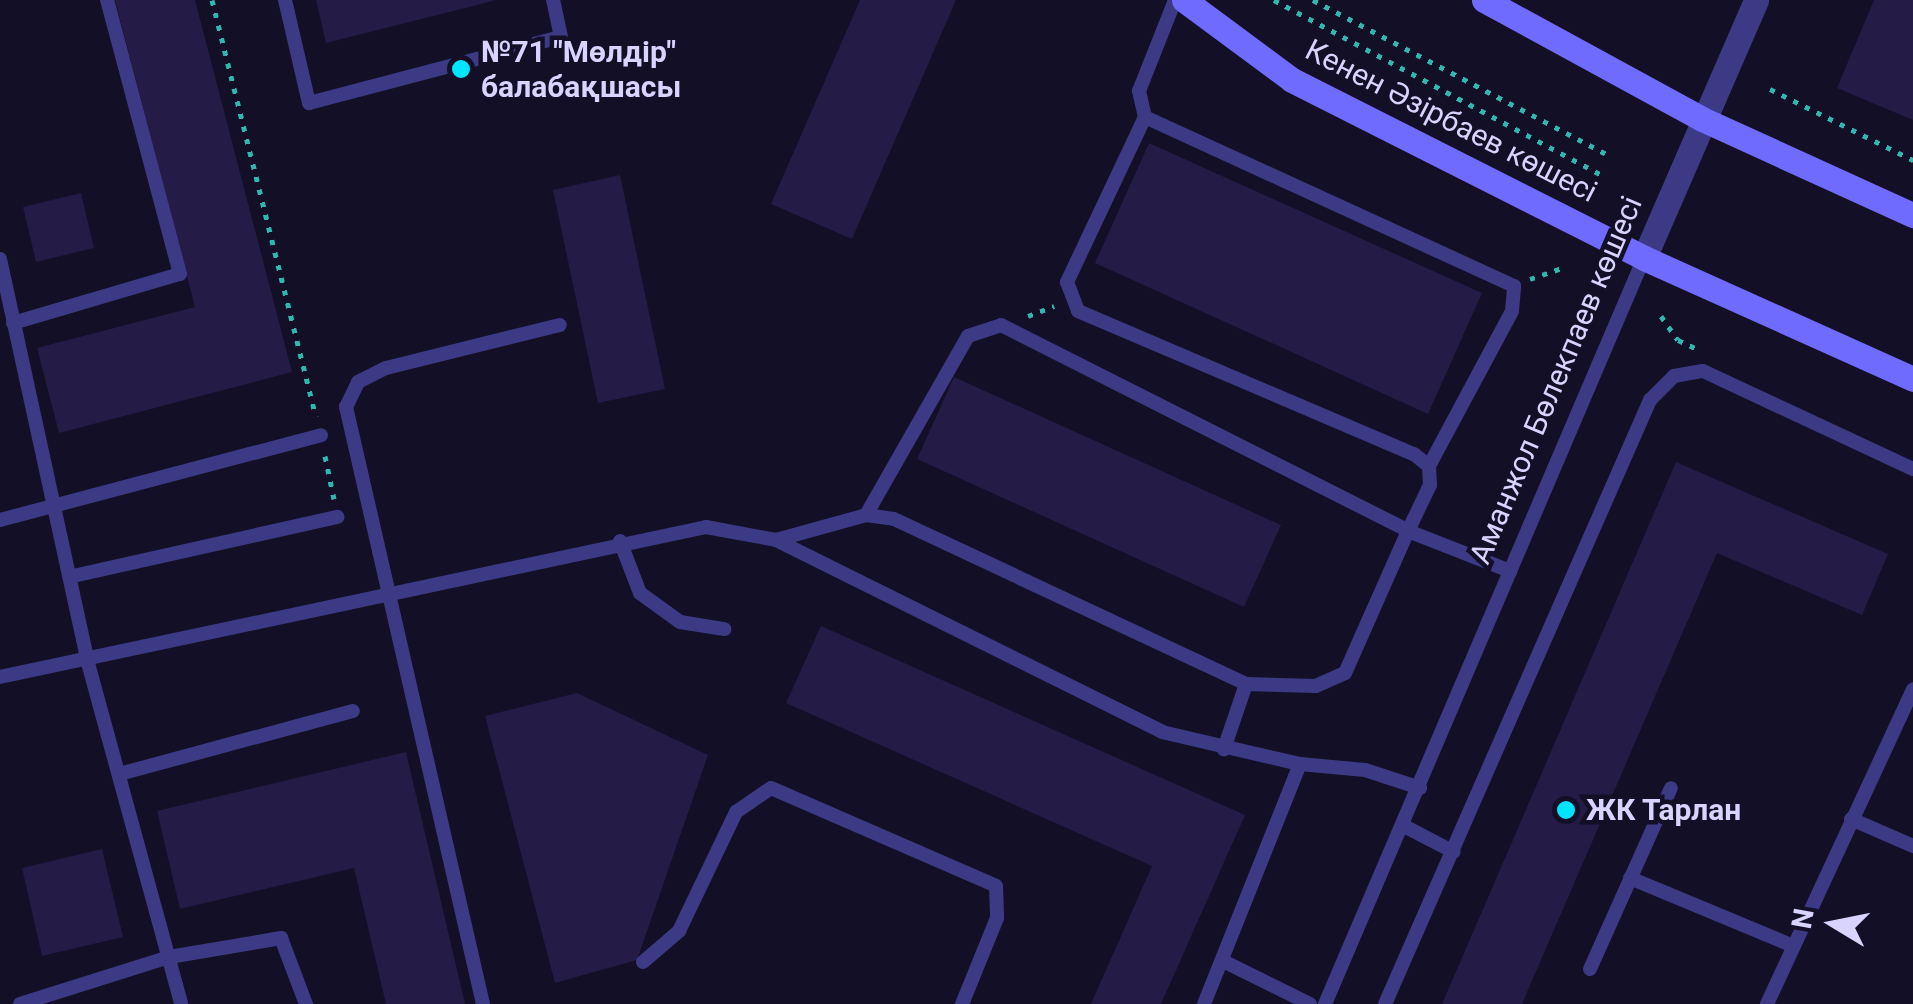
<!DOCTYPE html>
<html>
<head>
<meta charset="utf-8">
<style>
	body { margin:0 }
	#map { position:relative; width:1913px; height:1004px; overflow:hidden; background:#130f26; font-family:Roboto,sans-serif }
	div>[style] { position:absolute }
	.building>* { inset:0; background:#241b47 }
	.path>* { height:5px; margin-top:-2.5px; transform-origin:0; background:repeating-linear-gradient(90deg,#2fb8b0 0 5px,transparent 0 13px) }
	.lane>* { height:14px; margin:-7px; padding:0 7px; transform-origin:7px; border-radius:7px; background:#3d3a85 }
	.street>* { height:25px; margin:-12.5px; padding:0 12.5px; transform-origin:12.5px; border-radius:12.5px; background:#3d3a85 }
	.secondary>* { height:25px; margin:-12.5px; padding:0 12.5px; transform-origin:12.5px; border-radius:12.5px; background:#6f6bff }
	.dots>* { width:28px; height:28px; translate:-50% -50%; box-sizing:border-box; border:5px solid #130f26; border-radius:50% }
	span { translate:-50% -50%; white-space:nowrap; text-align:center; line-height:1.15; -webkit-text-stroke:9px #130f26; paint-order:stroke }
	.poi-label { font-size:30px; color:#d9d4ff; font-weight:700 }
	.left { translate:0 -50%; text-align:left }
	.street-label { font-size:30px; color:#d9d4ff }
	.north { position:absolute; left:1783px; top:874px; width:100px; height:100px; -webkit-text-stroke:8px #130f26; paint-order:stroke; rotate:280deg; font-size:28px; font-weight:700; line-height:40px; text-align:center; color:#d9d4ff }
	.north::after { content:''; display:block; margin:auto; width:35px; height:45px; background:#d9d4ff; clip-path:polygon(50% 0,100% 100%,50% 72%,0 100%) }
</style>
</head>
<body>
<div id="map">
	<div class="building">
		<i style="clip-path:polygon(115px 0,195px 0,292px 372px,59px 433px,37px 348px,195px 307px)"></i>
		<i style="clip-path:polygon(316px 0,493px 0,493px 1px,326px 43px)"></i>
		<i style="clip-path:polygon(860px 0,956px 0,852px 239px,771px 204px)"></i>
		<i style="clip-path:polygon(1874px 0,1913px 0,1913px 120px,1837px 88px)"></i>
		<i style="clip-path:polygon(1149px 143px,1482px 293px,1428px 414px,1095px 263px)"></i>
		<i style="clip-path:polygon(620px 175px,665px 389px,598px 403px,553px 190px)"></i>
		<i style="clip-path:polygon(81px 193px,94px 248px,36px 262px,23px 207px)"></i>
		<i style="clip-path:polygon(954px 377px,1281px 525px,1244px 607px,917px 459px)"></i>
		<i style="clip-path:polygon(1676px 462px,1888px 554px,1862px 615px,1717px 553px,1522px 1004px,1442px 1004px)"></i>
		<i style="clip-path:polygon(821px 626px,1245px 815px,1161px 1004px,1091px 1004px,1152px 866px,786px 703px)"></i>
		<i style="clip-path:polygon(577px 693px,708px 755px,637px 960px,555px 983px,485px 716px)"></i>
		<i style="clip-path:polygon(406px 752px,465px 1004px,386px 1004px,354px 868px,180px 909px,157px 811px)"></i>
		<i style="clip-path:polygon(102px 849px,123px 937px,42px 956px,22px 868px)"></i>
	</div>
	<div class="path">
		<i style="left:212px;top:0;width:429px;rotate:76deg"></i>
		<i style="left:1274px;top:0;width:372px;rotate:28.1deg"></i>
		<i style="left:1313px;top:0;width:335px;rotate:27.7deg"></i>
		<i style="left:1770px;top:89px;width:160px;rotate:26.4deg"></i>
		<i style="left:1530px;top:279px;width:34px;rotate:-19deg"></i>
		<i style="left:1028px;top:316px;width:28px;rotate:-21deg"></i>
		<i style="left:1661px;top:316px;width:29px;rotate:55deg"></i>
		<i style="left:1678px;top:340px;width:23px;rotate:25deg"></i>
		<i style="left:325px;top:456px;width:44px;rotate:78.2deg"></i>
	</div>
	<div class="lane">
		<i style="left:285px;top:0;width:106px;rotate:76.9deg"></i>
		<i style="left:309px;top:103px;width:260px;rotate:-14.7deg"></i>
		<i style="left:561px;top:37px;width:38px;rotate:-102deg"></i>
		<i style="left:1145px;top:117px;width:27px;rotate:-103deg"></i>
		<i style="left:1139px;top:91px;width:98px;rotate:-68.4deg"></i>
		<i style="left:0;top:259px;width:413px;rotate:77.7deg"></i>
		<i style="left:88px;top:663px;width:353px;rotate:74.7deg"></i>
		<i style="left:13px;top:323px;width:174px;rotate:-16.4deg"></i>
		<i style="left:180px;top:274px;width:284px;rotate:-104.9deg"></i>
		<i style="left:1429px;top:466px;width:176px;rotate:-61.8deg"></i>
		<i style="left:1512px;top:311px;width:25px;rotate:-85deg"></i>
		<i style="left:1514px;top:286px;width:406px;rotate:-155.4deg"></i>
		<i style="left:1145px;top:117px;width:183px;rotate:115.3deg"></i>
		<i style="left:1067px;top:282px;width:31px;rotate:69deg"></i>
		<i style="left:1078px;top:311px;width:365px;rotate:23.1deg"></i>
		<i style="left:1414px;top:454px;width:19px;rotate:39deg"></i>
		<i style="left:1429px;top:466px;width:19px;rotate:87deg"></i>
		<i style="left:1430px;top:485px;width:51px;rotate:115.6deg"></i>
		<i style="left:1408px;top:531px;width:110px;rotate:21.4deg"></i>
		<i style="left:866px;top:515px;width:206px;rotate:-60.3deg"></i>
		<i style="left:968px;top:336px;width:35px;rotate:-18deg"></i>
		<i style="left:1001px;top:325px;width:456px;rotate:26.8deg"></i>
		<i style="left:1408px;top:531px;width:155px;rotate:113.9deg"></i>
		<i style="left:1345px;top:673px;width:32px;rotate:156deg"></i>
		<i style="left:1316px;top:686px;width:70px;rotate:-178.4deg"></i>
		<i style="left:0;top:520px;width:332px;rotate:-14.8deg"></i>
		<i style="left:776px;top:540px;width:93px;rotate:-15.5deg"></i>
		<i style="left:866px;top:515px;width:28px;rotate:8deg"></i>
		<i style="left:894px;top:519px;width:389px;rotate:25.1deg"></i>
		<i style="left:1246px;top:684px;width:69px;rotate:108.7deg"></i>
		<i style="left:620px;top:541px;width:56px;rotate:69deg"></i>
		<i style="left:640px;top:593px;width:49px;rotate:35.9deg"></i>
		<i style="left:680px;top:622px;width:45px;rotate:9deg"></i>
		<i style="left:73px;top:576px;width:271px;rotate:-12.6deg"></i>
		<i style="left:0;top:677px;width:722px;rotate:-11.99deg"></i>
		<i style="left:706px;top:527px;width:71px;rotate:10.5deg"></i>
		<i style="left:776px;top:540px;width:431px;rotate:26.4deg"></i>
		<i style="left:1162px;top:732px;width:142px;rotate:13.1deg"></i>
		<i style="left:123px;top:773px;width:238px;rotate:-15.1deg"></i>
		<i style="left:1851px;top:819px;width:68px;rotate:23.5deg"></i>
		<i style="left:1404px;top:826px;width:56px;rotate:27.5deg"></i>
		<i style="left:1630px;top:878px;width:174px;rotate:22.6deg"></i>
		<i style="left:1223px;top:961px;width:97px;rotate:26.3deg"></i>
		<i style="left:643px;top:962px;width:48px;rotate:-40.7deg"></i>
		<i style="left:679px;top:931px;width:132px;rotate:-64.4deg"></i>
		<i style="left:736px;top:812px;width:42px;rotate:-34.4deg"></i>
		<i style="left:771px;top:788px;width:245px;rotate:23.5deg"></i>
		<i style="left:996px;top:886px;width:32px;rotate:88deg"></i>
		<i style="left:997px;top:918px;width:93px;rotate:112.1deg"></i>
		<i style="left:1590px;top:969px;width:198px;rotate:-65.9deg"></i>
		<i style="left:20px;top:1004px;width:156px;rotate:-17.5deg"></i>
		<i style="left:169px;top:957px;width:114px;rotate:-9.6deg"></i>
		<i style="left:281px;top:938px;width:71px;rotate:69.3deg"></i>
		<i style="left:483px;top:1004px;width:613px;rotate:-102.92deg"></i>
		<i style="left:346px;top:407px;width:28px;rotate:-64deg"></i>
		<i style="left:358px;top:382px;width:31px;rotate:-27deg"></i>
		<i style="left:386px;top:368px;width:179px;rotate:-13.9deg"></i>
		<i style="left:1204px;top:1004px;width:258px;rotate:-68.2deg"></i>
		<i style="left:1300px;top:764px;width:65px;rotate:5.3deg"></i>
		<i style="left:1365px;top:770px;width:58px;rotate:18.1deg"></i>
		<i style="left:1325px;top:1004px;width:811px;rotate:-66.85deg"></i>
		<i style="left:1385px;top:1004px;width:660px;rotate:-66.31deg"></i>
		<i style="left:1650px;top:400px;width:34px;rotate:-45deg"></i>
		<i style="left:1674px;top:376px;width:29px;rotate:-10deg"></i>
		<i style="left:1703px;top:371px;width:232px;rotate:25deg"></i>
		<i style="left:1767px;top:1004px;width:347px;rotate:-65.1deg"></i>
	</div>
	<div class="street">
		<i style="left:1644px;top:258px;width:281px;rotate:-66.5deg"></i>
	</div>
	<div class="secondary">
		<i style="left:1184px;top:0;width:134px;rotate:36.5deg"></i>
		<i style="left:1292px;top:80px;width:394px;rotate:26.8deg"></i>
		<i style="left:1644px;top:258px;width:295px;rotate:24.2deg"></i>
		<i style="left:1484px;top:0;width:248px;rotate:28.6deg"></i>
		<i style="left:1702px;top:119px;width:232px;rotate:24.5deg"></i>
	</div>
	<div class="dots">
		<i style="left:461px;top:69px;background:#00e5ff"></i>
		<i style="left:1566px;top:810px;background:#00e5ff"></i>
	</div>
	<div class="poi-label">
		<span class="left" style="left:481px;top:69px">№71 "Мөлдір"<br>балабақшасы</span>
		<span class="left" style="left:1586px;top:810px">ЖК Тарлан</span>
	</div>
	<div class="street-label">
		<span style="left:1451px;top:121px;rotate:27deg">Кенен Әзірбаев көшесі</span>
		<span style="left:1556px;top:380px;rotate:-67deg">Аманжол Бөлекпаев көшесі</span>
	</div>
	<div class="north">N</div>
</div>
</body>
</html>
